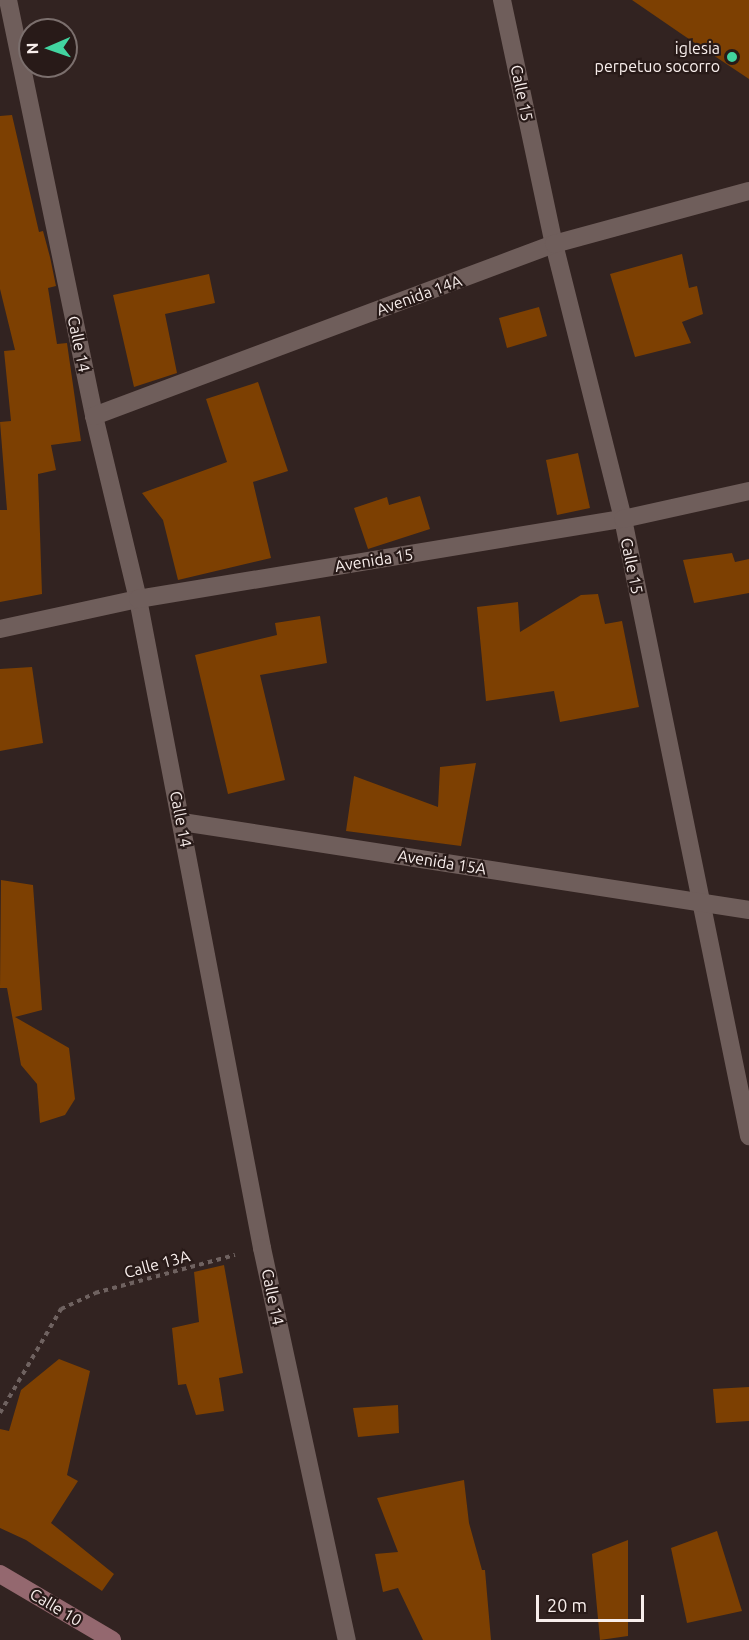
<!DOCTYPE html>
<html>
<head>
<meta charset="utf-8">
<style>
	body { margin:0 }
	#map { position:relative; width:749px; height:1640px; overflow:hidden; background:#322321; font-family:Ubuntu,sans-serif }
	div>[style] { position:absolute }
	.building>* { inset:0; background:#7d4002 }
	.path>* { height:4px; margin-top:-2px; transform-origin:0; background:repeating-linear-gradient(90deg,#6f6260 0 4.5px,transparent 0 9px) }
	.street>* { height:18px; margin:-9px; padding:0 9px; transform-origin:9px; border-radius:9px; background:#6f5e5b }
	.secondary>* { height:18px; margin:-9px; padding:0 9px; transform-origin:9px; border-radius:9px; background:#94686f }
	.dots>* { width:16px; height:16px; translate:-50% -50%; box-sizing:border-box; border:3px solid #281a18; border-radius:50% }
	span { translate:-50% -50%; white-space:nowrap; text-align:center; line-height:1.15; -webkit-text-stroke:4.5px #281a18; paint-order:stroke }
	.poi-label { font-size:16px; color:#f8eeec }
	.right { translate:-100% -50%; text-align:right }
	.street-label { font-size:16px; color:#f8eeec }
	.north { position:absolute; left:18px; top:18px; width:60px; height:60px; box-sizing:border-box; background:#281a18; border:2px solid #7b6f6d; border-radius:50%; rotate:268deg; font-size:16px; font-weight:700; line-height:24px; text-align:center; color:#f8eeec }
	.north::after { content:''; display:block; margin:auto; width:21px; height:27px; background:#42d4a0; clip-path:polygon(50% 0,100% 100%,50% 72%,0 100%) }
	.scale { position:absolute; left:536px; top:1595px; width:108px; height:27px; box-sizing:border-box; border:3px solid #f8eeec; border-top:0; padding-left:8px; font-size:18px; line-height:21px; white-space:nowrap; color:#f8eeec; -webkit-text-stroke:4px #281a18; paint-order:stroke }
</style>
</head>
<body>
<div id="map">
	<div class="building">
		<i style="clip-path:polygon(632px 0,749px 0,749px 79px,683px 35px)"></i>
		<i style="clip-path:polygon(12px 115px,39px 232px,43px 231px,50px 257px,56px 286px,48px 288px,57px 344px,67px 343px,81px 441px,51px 445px,56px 470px,38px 474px,42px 594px,0 602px,0 510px,7px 510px,0 422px,11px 421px,4px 351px,15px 350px,0 289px,0 116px)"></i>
		<i style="clip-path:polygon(682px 254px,689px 288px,697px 286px,703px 314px,682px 322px,691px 343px,635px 357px,610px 274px)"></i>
		<i style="clip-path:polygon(209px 274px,215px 303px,165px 314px,177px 373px,134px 387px,113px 295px)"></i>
		<i style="clip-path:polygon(539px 307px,547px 336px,507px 348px,499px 318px)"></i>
		<i style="clip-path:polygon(258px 382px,288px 471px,253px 482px,271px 558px,178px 580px,163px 520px,142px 493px,227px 462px,206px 399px)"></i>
		<i style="clip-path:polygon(578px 453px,590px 508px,557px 515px,546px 460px)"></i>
		<i style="clip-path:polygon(420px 496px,430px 529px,368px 549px,354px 508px,387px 497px,389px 505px)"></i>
		<i style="clip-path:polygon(732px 553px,735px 562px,749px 559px,749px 593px,694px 603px,683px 560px)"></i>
		<i style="clip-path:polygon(598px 594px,605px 624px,622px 621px,639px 707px,560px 722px,554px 691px,486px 701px,477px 607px,518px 602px,520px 632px,581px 595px)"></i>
		<i style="clip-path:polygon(320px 616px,327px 663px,260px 675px,285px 780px,228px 794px,195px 655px,277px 635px,275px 623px)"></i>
		<i style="clip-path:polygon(32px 667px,43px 743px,0 751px,0 669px)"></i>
		<i style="clip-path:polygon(476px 763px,461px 846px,346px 831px,354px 776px,438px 807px,440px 767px)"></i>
		<i style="clip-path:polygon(1px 880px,33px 885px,42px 1010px,15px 1017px,69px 1048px,75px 1099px,65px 1115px,40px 1123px,37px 1084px,21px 1065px,7px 988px,0 988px)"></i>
		<i style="clip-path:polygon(224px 1265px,243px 1373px,219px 1378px,224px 1411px,196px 1415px,186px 1384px,178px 1385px,172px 1328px,199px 1322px,194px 1272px)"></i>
		<i style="clip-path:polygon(59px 1359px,90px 1371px,67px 1475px,78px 1481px,51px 1523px,114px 1574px,102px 1591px,26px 1540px,0 1528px,0 1429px,9px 1431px,21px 1390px)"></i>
		<i style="clip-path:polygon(749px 1387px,749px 1421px,716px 1423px,713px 1389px)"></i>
		<i style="clip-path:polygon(398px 1405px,399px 1433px,358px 1437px,353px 1408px)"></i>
		<i style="clip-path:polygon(464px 1480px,469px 1523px,482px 1570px,485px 1570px,491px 1640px,423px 1640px,398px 1588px,383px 1592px,375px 1554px,398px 1552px,377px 1498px)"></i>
		<i style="clip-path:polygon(717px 1531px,742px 1611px,687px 1623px,671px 1548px)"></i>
		<i style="clip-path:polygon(628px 1540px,628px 1636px,600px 1640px,592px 1554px)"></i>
	</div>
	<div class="path">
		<i style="left:0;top:1413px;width:121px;rotate:-59.6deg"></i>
		<i style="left:61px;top:1309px;width:38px;rotate:-25deg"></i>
		<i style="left:95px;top:1293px;width:145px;rotate:-15.2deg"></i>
	</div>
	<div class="street">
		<i style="left:8px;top:0;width:425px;rotate:78.3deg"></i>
		<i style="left:94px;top:416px;width:188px;rotate:76.5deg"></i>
		<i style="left:138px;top:599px;width:661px;rotate:79.18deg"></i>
		<i style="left:262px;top:1248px;width:401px;rotate:77.8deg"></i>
		<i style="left:502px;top:0;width:249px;rotate:78deg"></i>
		<i style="left:554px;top:244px;width:284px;rotate:75.9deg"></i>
		<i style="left:623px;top:519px;width:630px;rotate:78.46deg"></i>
		<i style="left:94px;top:416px;width:491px;rotate:-20.5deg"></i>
		<i style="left:554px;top:244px;width:202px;rotate:-15.2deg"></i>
		<i style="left:0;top:629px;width:141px;rotate:-12.3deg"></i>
		<i style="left:138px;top:599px;width:492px;rotate:-9.4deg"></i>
		<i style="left:623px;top:519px;width:129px;rotate:-12.5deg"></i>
		<i style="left:182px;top:822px;width:574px;rotate:8.82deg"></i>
	</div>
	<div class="secondary">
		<i style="left:0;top:1574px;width:130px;rotate:30.5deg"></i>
	</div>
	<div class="dots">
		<i style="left:732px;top:57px;background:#42d4a0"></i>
	</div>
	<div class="poi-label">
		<span class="right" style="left:720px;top:57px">iglesia<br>perpetuo socorro</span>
	</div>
	<div class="street-label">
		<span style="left:522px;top:93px;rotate:78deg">Calle 15</span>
		<span style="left:419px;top:295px;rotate:-20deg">Avenida 14A</span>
		<span style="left:79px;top:344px;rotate:78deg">Calle 14</span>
		<span style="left:374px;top:560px;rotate:-9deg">Avenida 15</span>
		<span style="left:632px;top:566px;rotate:78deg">Calle 15</span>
		<span style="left:181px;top:819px;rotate:79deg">Calle 14</span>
		<span style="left:442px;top:862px;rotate:9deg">Avenida 15A</span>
		<span style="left:157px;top:1264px;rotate:-15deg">Calle 13A</span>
		<span style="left:273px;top:1297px;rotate:78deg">Calle 14</span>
		<span style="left:56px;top:1607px;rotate:31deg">Calle 10</span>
	</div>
	<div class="north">N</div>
	<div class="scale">20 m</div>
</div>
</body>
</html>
